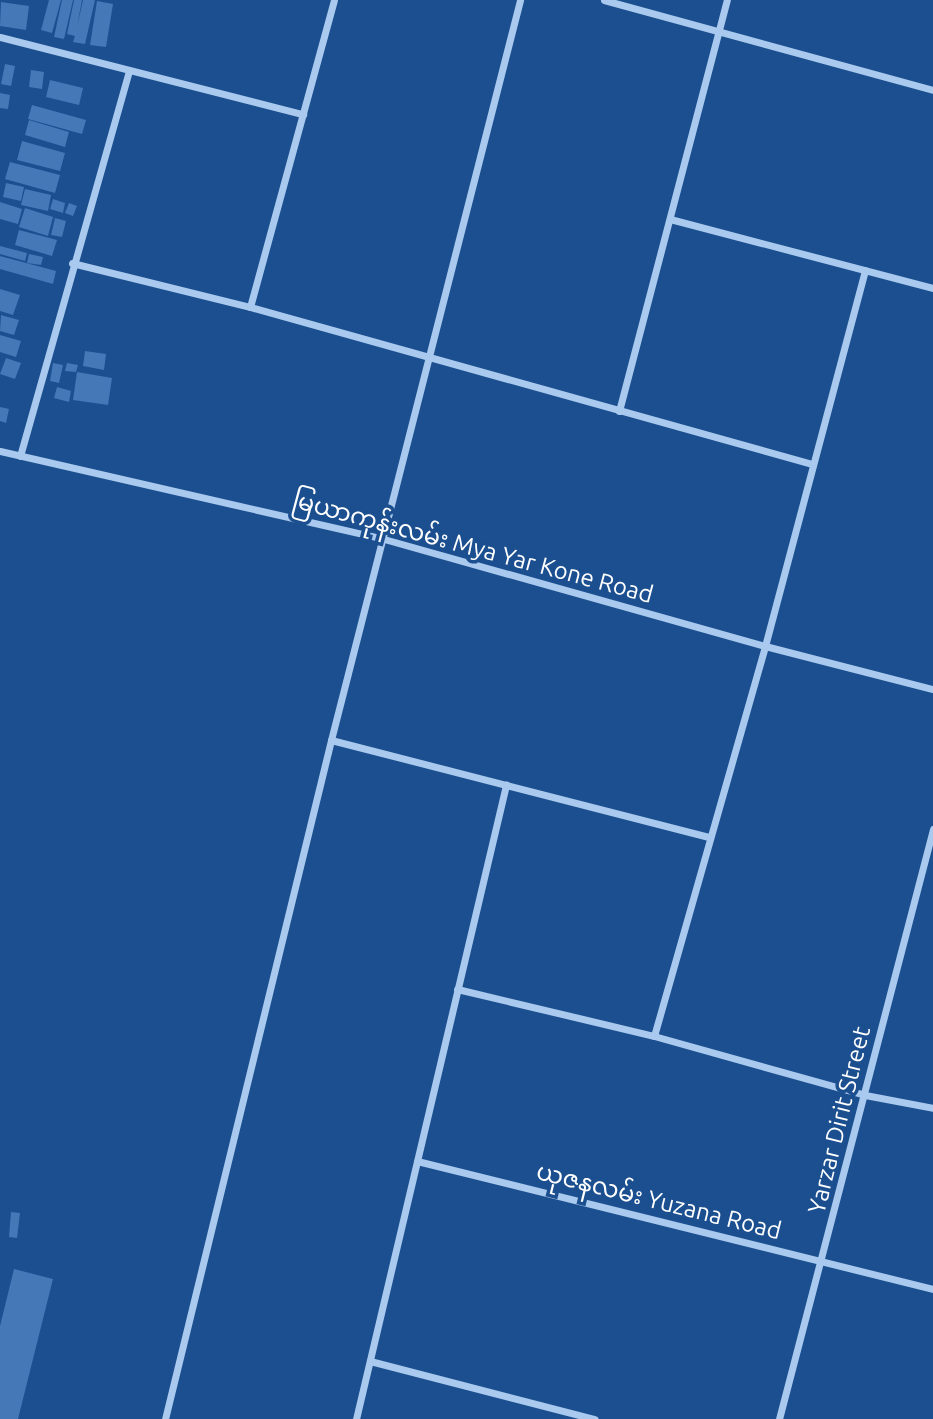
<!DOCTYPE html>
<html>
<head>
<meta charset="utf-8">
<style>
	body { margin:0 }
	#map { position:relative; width:933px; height:1419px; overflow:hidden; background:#1b4f8f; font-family:Ubuntu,"Noto Sans Myanmar",sans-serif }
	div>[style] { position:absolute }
	.building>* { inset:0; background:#4478b7 }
	.minor>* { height:7px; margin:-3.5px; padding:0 3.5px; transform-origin:3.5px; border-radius:3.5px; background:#a9c9ee }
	span { translate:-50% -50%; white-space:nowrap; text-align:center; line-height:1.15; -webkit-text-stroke:7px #1b4f8f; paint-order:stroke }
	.street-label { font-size:24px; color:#fff }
</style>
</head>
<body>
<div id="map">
	<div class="building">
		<i style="clip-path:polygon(49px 0,61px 0,52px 33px,41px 30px)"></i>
		<i style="clip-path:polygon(62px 0,73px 0,64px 39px,54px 37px)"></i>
		<i style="clip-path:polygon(74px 0,82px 0,77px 27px,83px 0,95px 0,85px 44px,73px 42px,75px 36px,67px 34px)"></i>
		<i style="clip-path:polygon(97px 1px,113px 4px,106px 47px,90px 45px)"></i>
		<i style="clip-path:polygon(1px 2px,29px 6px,26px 30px,0 26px)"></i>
		<i style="clip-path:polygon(5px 64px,15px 66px,11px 86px,1px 84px)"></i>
		<i style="clip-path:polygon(31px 70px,44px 72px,42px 89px,29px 87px)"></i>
		<i style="clip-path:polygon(50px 80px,83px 88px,79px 105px,46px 97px)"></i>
		<i style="clip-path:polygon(0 93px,10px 95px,8px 109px,0 108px)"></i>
		<i style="clip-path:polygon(32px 105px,86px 120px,82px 134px,28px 119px)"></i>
		<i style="clip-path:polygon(29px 120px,69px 132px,65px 147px,25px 135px)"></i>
		<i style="clip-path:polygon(22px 141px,65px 153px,60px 171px,17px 160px)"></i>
		<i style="clip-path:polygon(10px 162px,60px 175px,55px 193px,5px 179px)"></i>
		<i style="clip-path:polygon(6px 183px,24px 187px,21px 201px,3px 197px)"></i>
		<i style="clip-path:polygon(25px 189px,51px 195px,48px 211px,21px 205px)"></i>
		<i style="clip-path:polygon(53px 199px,65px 203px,63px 213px,50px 209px)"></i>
		<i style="clip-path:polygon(0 202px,22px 209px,18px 224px,0 219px)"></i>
		<i style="clip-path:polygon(69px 203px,77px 206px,73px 216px,65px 213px)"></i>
		<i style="clip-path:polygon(25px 208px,53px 217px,48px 236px,19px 227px)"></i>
		<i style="clip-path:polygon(55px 218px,66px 221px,62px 237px,51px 235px)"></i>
		<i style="clip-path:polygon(19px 230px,57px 240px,52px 256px,15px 245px)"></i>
		<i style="clip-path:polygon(0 246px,27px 253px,25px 261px,0 254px)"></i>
		<i style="clip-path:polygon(29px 254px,43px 257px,41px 265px,27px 263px)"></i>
		<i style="clip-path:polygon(0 256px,56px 271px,53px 284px,0 269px)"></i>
		<i style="clip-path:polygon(0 289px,20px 295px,13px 315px,0 311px)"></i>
		<i style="clip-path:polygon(1px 315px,19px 320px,14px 335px,0 331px)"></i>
		<i style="clip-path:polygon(0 335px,21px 341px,16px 357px,0 352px)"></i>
		<i style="clip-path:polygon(85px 351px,106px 354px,104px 370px,83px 366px)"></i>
		<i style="clip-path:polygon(6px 358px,21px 363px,15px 379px,0 374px)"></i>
		<i style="clip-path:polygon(53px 363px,63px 365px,59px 383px,50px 381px)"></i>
		<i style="clip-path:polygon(67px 363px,78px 365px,76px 372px,65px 371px)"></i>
		<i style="clip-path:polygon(77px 372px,112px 378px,108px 405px,73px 400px)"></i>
		<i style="clip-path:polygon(57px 387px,71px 391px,69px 402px,54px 398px)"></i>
		<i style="clip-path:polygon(0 407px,9px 409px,6px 423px,0 421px)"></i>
		<i style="clip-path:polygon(11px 1212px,20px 1213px,17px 1238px,9px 1237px)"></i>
		<i style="clip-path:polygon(14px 1269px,53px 1279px,18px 1419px,0 1419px,0 1326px)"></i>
	</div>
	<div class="minor">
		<i style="left:604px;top:0;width:341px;rotate:15.3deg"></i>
		<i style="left:0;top:37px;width:313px;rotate:14.3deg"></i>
		<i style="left:670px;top:219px;width:272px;rotate:14.7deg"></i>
		<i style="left:72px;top:263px;width:183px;rotate:13.9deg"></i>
		<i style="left:250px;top:307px;width:584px;rotate:15.61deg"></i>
		<i style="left:250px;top:307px;width:318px;rotate:-74.7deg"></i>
		<i style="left:619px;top:411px;width:425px;rotate:-75.3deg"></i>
		<i style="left:0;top:451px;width:394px;rotate:12.9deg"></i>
		<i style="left:384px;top:539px;width:396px;rotate:15.7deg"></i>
		<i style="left:765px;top:646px;width:173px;rotate:14.4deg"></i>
		<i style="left:20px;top:456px;width:401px;rotate:-74.2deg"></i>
		<i style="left:331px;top:740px;width:389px;rotate:14.4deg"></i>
		<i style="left:457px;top:989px;width:203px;rotate:13.4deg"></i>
		<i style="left:654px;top:1036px;width:219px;rotate:15.6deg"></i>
		<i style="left:865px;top:1095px;width:69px;rotate:10.8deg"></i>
		<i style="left:654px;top:1036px;width:405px;rotate:-74.1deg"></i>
		<i style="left:765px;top:646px;width:389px;rotate:-75.1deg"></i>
		<i style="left:417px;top:1161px;width:532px;rotate:13.93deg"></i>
		<i style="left:370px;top:1361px;width:232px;rotate:14.5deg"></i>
		<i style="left:165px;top:1419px;width:699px;rotate:-76.26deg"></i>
		<i style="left:331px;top:740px;width:764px;rotate:-75.67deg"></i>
		<i style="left:356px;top:1419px;width:652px;rotate:-76.69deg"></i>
		<i style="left:779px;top:1419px;width:610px;rotate:-75.37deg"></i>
	</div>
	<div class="street-label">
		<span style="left:473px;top:547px;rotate:15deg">မြယာကုန်းလမ်း Mya Yar Kone Road</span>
		<span style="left:839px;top:1120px;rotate:-76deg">Yarzar Dirit Street</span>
		<span style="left:659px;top:1201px;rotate:14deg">ယုဇနလမ်း Yuzana Road</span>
	</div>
</div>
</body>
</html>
